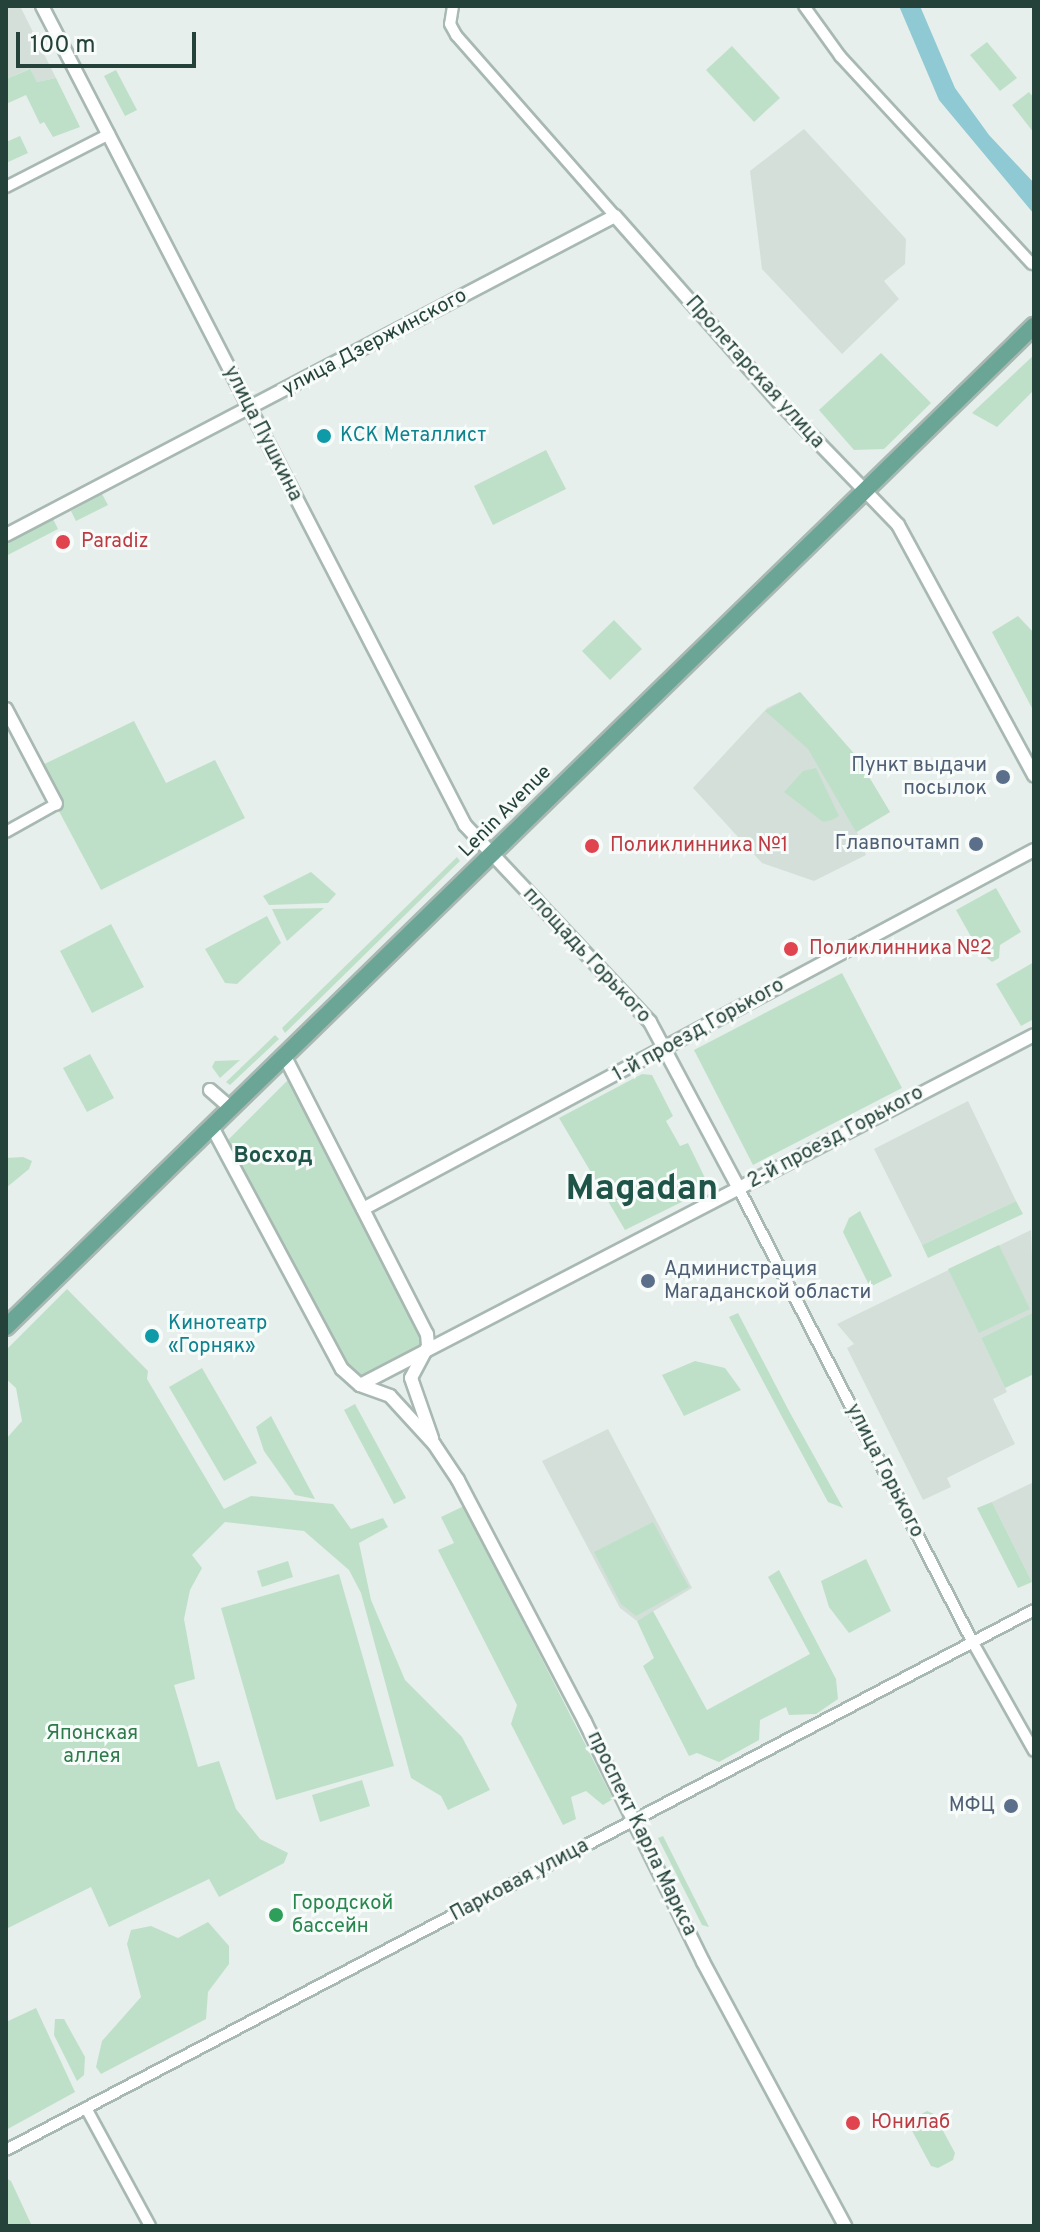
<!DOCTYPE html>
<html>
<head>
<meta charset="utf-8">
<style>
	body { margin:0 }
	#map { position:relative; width:1040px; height:2232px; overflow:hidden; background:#e6efeb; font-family:Overpass,sans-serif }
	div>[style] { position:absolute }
	.built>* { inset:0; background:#d4dfda }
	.green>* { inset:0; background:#bfe0c8 }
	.water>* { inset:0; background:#8ec9d4 }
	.roads { filter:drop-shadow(2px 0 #a8b8b2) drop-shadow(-2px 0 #a8b8b2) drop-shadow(0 2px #a8b8b2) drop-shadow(0 -2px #a8b8b2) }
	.minor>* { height:10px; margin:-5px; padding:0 5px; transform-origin:5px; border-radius:5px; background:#fff }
	.tertiary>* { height:12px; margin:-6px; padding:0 6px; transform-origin:6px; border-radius:6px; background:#fff }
	.primary>* { height:16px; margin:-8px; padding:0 8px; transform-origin:8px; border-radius:8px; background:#6aa596 }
	.dots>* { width:22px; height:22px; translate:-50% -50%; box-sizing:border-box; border:4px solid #f7fbf9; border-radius:50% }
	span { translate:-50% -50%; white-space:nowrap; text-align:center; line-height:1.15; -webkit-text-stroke:6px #f7fbf9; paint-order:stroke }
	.street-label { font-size:20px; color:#24423a }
	.culture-label { font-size:20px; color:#0d838f }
	.left { translate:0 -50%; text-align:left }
	.health-label { font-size:20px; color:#be3a42 }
	.service-label { font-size:20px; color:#4e5e75 }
	.right { translate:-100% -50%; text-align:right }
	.park-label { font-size:20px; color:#2d7a4b }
	.leisure-label { font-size:20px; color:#27864d }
	.neighbourhood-label { font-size:22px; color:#1f5548; font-weight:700 }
	.town-label { font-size:36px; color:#1f5548; font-weight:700 }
	.frame { position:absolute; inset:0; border:8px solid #24423a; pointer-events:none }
	.scale { position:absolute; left:16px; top:32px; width:180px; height:36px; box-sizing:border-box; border:4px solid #24423a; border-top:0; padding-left:10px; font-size:24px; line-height:28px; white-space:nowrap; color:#24423a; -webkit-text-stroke:6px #f7fbf9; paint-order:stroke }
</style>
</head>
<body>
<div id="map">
	<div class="built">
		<i style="clip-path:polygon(6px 6px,20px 6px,56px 78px,37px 82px,29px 69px,6px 79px)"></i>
		<i style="clip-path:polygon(804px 129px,906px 239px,905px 264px,884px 281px,899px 299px,842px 354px,762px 269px,750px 171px)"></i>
		<i style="clip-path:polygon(800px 692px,857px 757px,890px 812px,857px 832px,866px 855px,814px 881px,762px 863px,693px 788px,767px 708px)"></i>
		<i style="clip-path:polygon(968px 1101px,1016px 1201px,922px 1245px,874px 1149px)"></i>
		<i style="clip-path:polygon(1031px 1230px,1034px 1312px,981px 1338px,1007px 1392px,993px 1399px,1015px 1444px,947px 1478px,951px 1487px,923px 1500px,847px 1348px,854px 1344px,837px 1324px)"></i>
		<i style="clip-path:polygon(608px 1429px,692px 1588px,637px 1621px,620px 1608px,542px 1461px)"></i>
		<i style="clip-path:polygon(1034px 1482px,1034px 1581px,1032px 1582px,992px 1502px)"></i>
	</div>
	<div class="green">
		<i style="clip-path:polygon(987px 42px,1017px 78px,1000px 91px,970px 55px)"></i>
		<i style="clip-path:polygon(732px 46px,780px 98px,754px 122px,706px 70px)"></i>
		<i style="clip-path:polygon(30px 69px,37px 82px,56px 78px,80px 127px,53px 137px,44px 122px,40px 124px,26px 95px,6px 104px,6px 79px)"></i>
		<i style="clip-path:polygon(116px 70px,137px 110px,125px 116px,104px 76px)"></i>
		<i style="clip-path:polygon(1029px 92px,1034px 98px,1034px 133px,1012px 105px)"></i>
		<i style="clip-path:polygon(20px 136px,28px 153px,6px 163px,6px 142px)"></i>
		<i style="clip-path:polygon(881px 353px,931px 403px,884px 449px,854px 450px,819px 410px)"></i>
		<i style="clip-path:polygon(1034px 355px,1034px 390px,997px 427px,972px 413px)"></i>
		<i style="clip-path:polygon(546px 450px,566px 489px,493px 525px,474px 486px)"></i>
		<i style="clip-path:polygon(102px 494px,108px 505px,76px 521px,71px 511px)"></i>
		<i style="clip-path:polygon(53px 519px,58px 529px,6px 556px,6px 543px)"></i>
		<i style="clip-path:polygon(1018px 616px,1034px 633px,1034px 712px,992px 632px)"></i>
		<i style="clip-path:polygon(614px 620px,642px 649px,610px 680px,582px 651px)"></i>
		<i style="clip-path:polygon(800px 692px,857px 757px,890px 812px,856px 832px,808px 749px,765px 711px)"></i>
		<i style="clip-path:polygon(134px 721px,166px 783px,215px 760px,245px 818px,101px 890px,36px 768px)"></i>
		<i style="clip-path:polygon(816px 768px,839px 816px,832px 820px,823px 822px,784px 792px,803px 771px)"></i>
		<i style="clip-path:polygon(457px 857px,460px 861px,285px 1033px,282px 1028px)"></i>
		<i style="clip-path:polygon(311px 872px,336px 894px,328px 903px,269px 905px,263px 896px)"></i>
		<i style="clip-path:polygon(996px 888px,1021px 932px,1000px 945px,999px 958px,992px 962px,979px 951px,956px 910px)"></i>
		<i style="clip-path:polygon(324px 908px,287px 941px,272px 909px)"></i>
		<i style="clip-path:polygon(267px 916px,281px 943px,237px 984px,225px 983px,205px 949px)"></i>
		<i style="clip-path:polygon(111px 924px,144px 987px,92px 1013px,60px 951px)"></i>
		<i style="clip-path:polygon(1034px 962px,1034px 1019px,1021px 1026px,996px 984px)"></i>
		<i style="clip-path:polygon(842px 973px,902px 1088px,753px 1165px,694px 1050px)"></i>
		<i style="clip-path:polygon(275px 1035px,279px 1039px,230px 1085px,226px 1082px)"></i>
		<i style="clip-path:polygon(90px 1054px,114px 1098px,87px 1112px,63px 1068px)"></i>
		<i style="clip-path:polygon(240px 1060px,220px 1078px,212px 1067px,215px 1061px)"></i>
		<i style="clip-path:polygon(642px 1074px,652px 1075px,673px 1116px,666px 1121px,680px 1146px,688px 1143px,706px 1180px,704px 1191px,625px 1230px,559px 1118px)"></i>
		<i style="clip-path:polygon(293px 1075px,428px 1346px,354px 1382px,222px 1146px)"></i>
		<i style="clip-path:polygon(23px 1157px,32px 1161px,29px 1169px,6px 1188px,6px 1158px)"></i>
		<i style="clip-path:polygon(1016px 1201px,1023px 1214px,928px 1258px,922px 1245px)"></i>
		<i style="clip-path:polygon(860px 1211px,892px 1276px,870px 1287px,843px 1232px,849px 1218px)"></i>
		<i style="clip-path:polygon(999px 1245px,1030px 1309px,979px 1333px,948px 1269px)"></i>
		<i style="clip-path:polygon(67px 1289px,148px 1371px,147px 1379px,224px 1509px,251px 1496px,333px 1504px,351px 1529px,383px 1518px,388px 1527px,359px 1543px,371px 1600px,405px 1680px,462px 1737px,490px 1790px,448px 1810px,441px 1796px,411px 1778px,361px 1593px,349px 1570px,304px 1531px,225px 1522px,192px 1555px,202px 1568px,190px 1590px,184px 1619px,195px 1679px,174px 1685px,198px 1767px,219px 1761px,236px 1809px,260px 1839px,288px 1853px,284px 1863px,219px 1897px,209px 1879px,109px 1927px,91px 1887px,6px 1929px,6px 1439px,22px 1421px,16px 1388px,6px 1379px,6px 1350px)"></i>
		<i style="clip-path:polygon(738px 1313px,789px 1411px,843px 1508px,828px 1502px,781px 1415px,729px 1317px)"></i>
		<i style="clip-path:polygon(1032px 1313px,1034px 1374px,1005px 1388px,981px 1338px)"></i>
		<i style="clip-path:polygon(695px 1361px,725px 1368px,741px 1390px,684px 1416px,662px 1375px)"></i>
		<i style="clip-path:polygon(202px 1368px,257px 1463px,224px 1481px,169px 1387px)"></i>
		<i style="clip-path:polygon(355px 1404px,406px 1498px,394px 1504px,344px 1410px)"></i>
		<i style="clip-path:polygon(271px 1416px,315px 1499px,295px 1495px,264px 1451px,256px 1427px)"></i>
		<i style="clip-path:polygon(992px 1502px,1032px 1582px,1018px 1588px,977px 1508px)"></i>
		<i style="clip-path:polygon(464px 1506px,613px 1799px,603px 1805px,586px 1791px,571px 1797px,576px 1819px,563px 1825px,511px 1724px,517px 1705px,438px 1550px,454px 1543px,441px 1517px)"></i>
		<i style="clip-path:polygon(653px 1522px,689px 1587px,636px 1616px,621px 1604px,594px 1552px)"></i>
		<i style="clip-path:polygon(866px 1559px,891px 1611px,849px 1633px,829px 1607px,821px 1581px)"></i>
		<i style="clip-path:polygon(288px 1561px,293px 1577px,262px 1587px,257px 1571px)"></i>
		<i style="clip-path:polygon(779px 1570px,836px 1679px,838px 1699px,816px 1714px,789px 1715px,786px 1707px,760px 1720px,759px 1740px,719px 1762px,697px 1753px,689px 1756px,643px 1666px,654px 1658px,637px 1621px,653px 1611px,707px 1710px,810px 1654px,768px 1577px)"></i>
		<i style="clip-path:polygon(339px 1574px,394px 1766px,276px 1800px,221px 1608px)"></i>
		<i style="clip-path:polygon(362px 1780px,370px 1806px,320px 1822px,312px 1795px)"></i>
		<i style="clip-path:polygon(663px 1836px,709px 1927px,702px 1925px,658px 1838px)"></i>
		<i style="clip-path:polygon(208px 1922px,229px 1946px,229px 1964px,208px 1992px,206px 2019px,101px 2074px,96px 2067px,102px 2041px,141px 1997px,127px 1944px,131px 1930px,151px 1926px,178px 1938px)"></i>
		<i style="clip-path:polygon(36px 2008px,75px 2092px,6px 2130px,6px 2022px)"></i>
		<i style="clip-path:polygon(55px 2019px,64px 2019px,85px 2057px,84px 2075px,77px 2081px,54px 2035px)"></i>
		<i style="clip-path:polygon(927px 2111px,934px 2114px,955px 2153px,953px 2160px,938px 2168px,931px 2166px,910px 2127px,912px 2119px)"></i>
		<i style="clip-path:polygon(6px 2178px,11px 2181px,32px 2226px,6px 2226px)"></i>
	</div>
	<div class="water">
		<i style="clip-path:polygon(899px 6px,920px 6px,955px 88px,989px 135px,1034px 183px,1034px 214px,939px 100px)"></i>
	</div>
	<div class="roads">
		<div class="minor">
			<i style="left:453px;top:6px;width:18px;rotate:99deg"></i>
			<i style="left:450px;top:24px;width:13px;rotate:61deg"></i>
			<i style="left:456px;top:35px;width:241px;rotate:48.7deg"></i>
			<i style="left:804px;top:6px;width:62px;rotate:54.2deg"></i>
			<i style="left:840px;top:56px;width:283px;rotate:47.3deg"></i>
			<i style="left:6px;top:187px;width:116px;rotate:-27.2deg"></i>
			<i style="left:6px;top:832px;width:57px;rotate:-29.2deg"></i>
			<i style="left:739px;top:1189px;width:509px;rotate:62.73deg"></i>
			<i style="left:972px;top:1641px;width:126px;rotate:60.6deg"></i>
			<i style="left:86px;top:2108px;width:134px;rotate:61.5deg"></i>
			<i style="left:6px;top:2150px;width:1161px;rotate:-27.71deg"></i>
		</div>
		<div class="tertiary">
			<i style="left:42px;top:6px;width:922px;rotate:62.68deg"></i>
			<i style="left:465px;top:825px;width:270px;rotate:46.8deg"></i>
			<i style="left:650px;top:1022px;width:189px;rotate:61.9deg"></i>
			<i style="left:6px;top:535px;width:687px;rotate:-27.65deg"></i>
			<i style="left:615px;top:216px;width:248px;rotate:48.6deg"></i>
			<i style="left:779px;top:402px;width:171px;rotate:45.9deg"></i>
			<i style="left:898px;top:525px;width:285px;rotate:61.5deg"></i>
			<i style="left:6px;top:709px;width:107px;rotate:62.2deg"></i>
			<i style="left:285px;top:1057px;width:311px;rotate:62.9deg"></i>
			<i style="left:427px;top:1334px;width:12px;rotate:85deg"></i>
			<i style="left:428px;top:1346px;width:36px;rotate:118deg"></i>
			<i style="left:411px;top:1378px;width:64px;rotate:70.7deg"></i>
			<i style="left:210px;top:1090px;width:28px;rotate:41deg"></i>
			<i style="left:211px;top:1125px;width:277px;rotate:61.8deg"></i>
			<i style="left:342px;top:1369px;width:24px;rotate:42deg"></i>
			<i style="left:360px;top:1385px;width:759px;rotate:-27.44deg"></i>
			<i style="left:363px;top:1209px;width:761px;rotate:-28.15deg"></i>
			<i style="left:360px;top:1385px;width:32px;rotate:20deg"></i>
			<i style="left:390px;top:1396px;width:65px;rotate:47.5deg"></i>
			<i style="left:434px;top:1444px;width:43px;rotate:56.3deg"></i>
			<i style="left:458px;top:1480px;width:273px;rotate:62.3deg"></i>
			<i style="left:585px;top:1722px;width:267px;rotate:63.8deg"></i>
			<i style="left:703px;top:1962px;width:300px;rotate:61.7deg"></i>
		</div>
		<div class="primary">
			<i style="left:6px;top:1327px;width:1435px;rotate:-44.24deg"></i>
		</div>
	</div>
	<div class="dots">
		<i style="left:324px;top:436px;background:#0f9aa8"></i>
		<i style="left:63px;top:542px;background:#e0444e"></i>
		<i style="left:1003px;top:777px;background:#5c6f8a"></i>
		<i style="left:976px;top:844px;background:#5c6f8a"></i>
		<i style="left:592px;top:846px;background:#e0444e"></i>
		<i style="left:791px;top:949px;background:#e0444e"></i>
		<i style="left:648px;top:1281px;background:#5c6f8a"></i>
		<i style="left:152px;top:1336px;background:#0f9aa8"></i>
		<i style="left:1011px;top:1806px;background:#5c6f8a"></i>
		<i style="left:276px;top:1915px;background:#2e9e5b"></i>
		<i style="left:853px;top:2123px;background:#e0444e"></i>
	</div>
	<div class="street-label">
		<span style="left:375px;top:343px;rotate:-28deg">улица Дзержинского</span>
		<span style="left:754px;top:373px;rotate:48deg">Пролетарская улица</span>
		<span style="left:262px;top:434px;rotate:63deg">улица Пушкина</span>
		<span style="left:506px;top:812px;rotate:-45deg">Lenin Avenue</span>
		<span style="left:586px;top:956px;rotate:47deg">площадь Горького</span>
		<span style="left:699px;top:1031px;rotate:-29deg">1-й проезд Горького</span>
		<span style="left:836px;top:1138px;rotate:-28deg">2-й проезд Горького</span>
		<span style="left:884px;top:1471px;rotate:63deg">улица Горького</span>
		<span style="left:641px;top:1834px;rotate:64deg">проспект Карла Маркса</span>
		<span style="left:520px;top:1881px;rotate:-28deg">Парковая улица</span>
	</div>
	<div class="culture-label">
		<span class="left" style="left:340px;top:436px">КСК Металлист</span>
		<span class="left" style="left:168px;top:1336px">Кинотеатр<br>«Горняк»</span>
	</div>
	<div class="health-label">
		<span class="left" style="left:81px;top:542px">Paradiz</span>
		<span class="left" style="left:610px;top:846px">Поликлинника №1</span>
		<span class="left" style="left:809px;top:949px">Поликлинника №2</span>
		<span class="left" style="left:871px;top:2123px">Юнилаб</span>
	</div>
	<div class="service-label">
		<span class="right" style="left:987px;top:778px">Пункт выдачи<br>посылок</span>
		<span class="right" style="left:960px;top:844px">Главпочтамп</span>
		<span class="left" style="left:664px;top:1282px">Администрация<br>Магаданской области</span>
		<span class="right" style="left:995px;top:1806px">МФЦ</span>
	</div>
	<div class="park-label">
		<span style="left:92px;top:1746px">Японская<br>аллея</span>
	</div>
	<div class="leisure-label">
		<span class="left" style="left:292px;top:1916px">Городской<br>бассейн</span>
	</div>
	<div class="neighbourhood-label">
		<span style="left:273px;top:1157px">Восход</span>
	</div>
	<div class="town-label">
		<span style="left:642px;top:1191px">Magadan</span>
	</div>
	<div class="frame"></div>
	<div class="scale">100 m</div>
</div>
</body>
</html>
